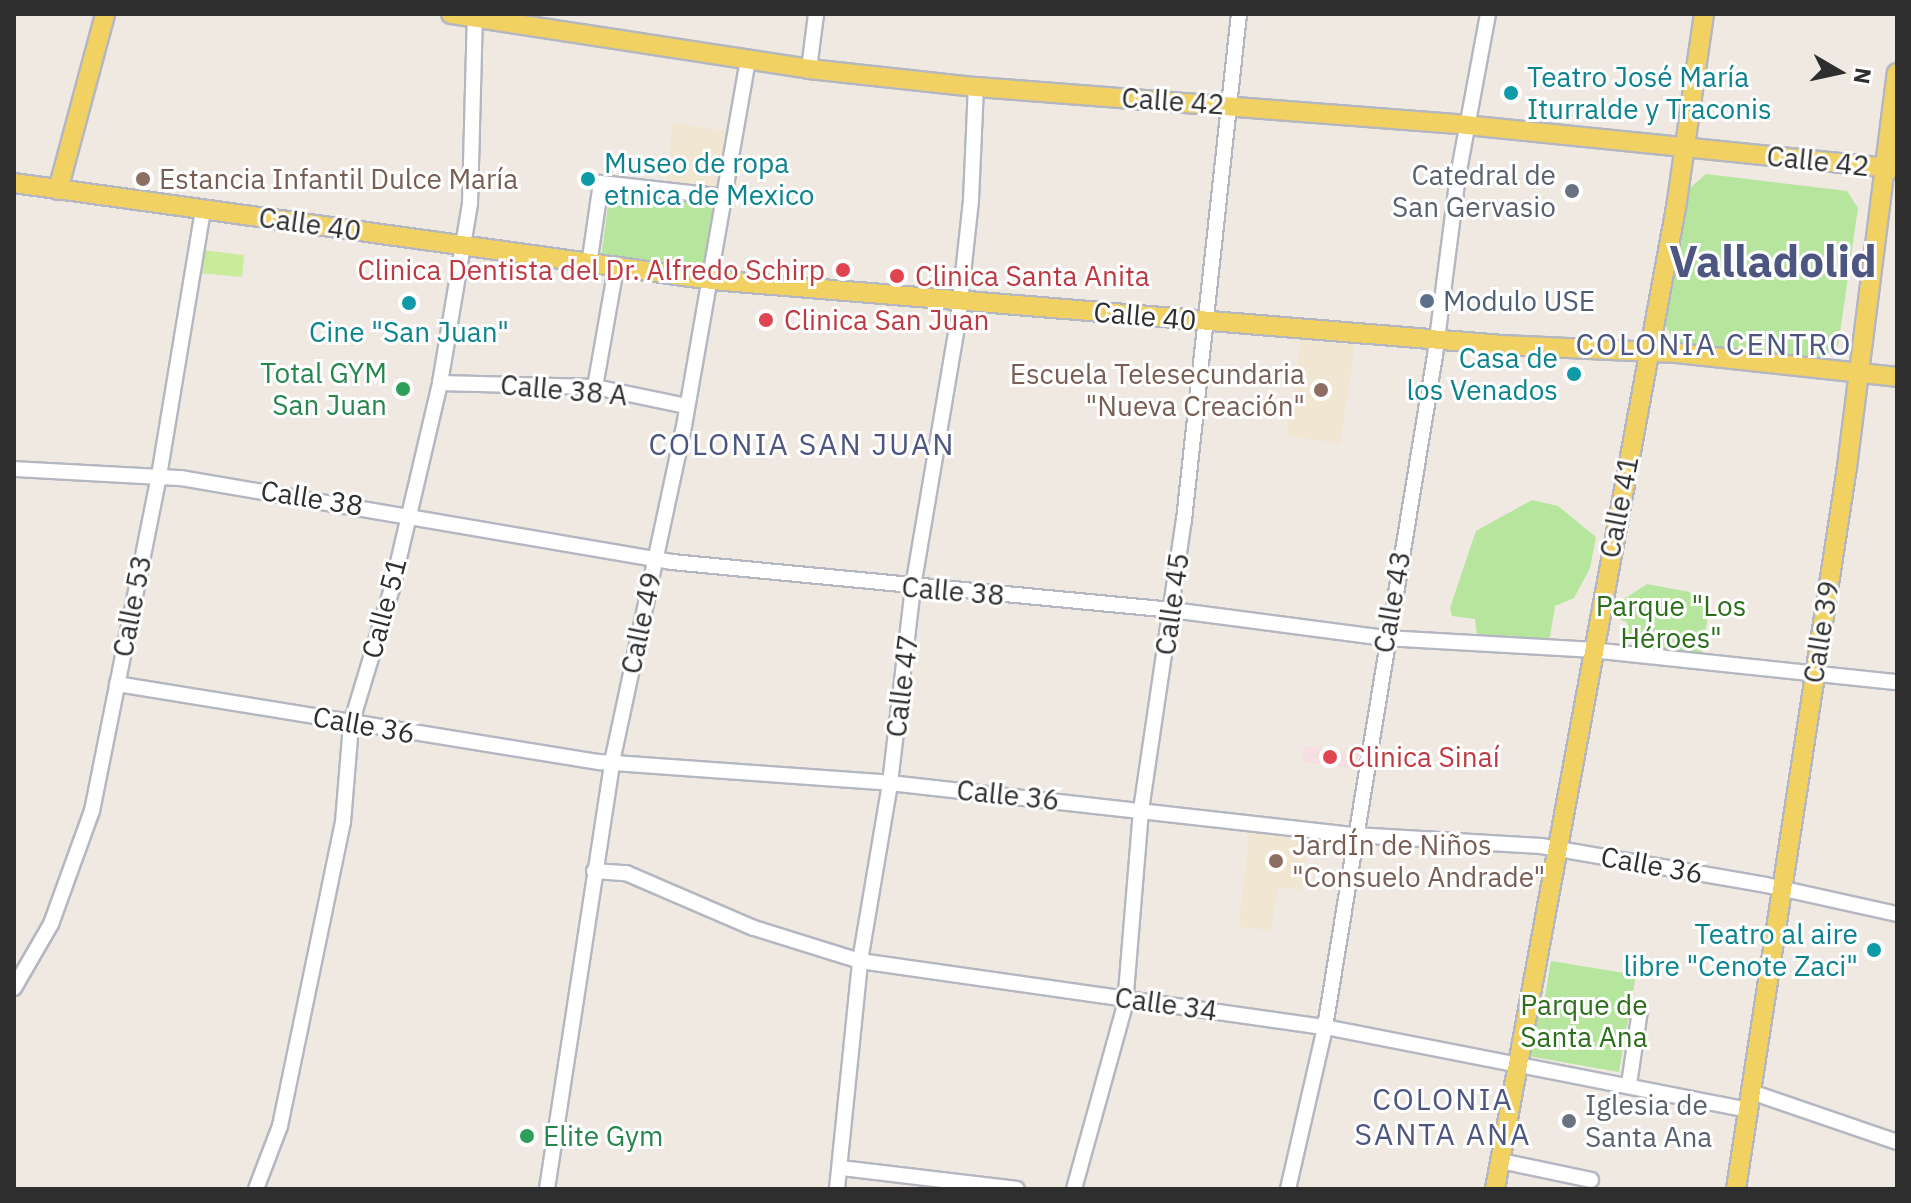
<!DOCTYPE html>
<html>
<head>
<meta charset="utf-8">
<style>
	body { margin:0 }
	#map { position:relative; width:1911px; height:1203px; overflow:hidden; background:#efe9e1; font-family:"IBM Plex Sans",sans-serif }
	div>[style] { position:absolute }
	.education>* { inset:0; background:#f0e6d1 }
	.medical>* { inset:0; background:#f5dfe0 }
	.green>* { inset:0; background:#b6e59e }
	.pitch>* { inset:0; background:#c9ec9a }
	.roads { filter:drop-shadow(2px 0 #b4b7c1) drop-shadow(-2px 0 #b4b7c1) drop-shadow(0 2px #b4b7c1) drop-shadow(0 -2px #b4b7c1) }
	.minor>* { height:14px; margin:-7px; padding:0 7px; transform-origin:7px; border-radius:7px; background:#fff }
	.major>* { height:18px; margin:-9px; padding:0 9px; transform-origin:9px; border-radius:9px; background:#f2d163 }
	.dots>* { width:22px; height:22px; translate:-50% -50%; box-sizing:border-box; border:4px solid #fff; border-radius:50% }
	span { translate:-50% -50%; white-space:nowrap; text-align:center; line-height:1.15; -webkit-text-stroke:6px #fff; paint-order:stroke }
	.culture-label { font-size:28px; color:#0d838f }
	.left { translate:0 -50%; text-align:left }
	.right { translate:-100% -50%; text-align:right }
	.street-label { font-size:28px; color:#2e2e2e }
	.worship-label { font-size:28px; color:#5b616d }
	.education-label { font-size:28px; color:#785e54 }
	.health-label { font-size:28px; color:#be3a42 }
	.service-label { font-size:28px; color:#4e5e75 }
	.leisure-label { font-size:28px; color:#27864d }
	.park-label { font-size:28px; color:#2c6e1b }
	.neighbourhood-label { font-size:30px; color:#4d5680; letter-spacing:2px }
	.town-label { font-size:44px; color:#4d5680; font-weight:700 }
	.frame { position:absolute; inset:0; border:16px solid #2e2e2e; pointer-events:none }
	.north { position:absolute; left:1799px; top:32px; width:80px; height:80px; -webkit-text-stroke:6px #fff; paint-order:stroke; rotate:99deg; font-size:22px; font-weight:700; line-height:32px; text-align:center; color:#2e2e2e }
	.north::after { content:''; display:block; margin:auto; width:28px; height:36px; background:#2e2e2e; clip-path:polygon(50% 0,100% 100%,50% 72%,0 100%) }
</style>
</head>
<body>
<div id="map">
	<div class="education">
		<i style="clip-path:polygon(673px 123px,726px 131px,715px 193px,665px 191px)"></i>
		<i style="clip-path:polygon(1301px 337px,1355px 345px,1340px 444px,1286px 435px)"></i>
		<i style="clip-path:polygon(1250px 827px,1310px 836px,1302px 890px,1278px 887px,1271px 931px,1239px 926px)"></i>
	</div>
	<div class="medical">
		<i style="clip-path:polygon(1304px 746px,1358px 753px,1356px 769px,1302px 762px)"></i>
	</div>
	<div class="green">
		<i style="clip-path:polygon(1706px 174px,1847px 191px,1858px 208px,1838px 346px,1822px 358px,1675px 342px,1664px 323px,1690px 188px)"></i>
		<i style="clip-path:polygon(610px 190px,718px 203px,709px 269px,601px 258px)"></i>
		<i style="clip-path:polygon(1532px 500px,1558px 506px,1596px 537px,1590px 568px,1574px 598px,1555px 606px,1549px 642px,1477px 637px,1475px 619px,1452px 616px,1450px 608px,1476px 531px)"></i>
		<i style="clip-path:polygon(1647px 584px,1711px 596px,1701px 659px,1635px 651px,1638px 636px,1626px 634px,1627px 622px,1619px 619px,1624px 599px)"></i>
		<i style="clip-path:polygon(1551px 961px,1636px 975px,1619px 1072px,1528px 1056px,1537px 1001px,1544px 1002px)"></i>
	</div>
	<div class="pitch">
		<i style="clip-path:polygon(202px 250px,244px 255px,242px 277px,199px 273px)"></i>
	</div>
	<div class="roads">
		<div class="minor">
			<i style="left:809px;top:69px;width:55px;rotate:-82.7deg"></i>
			<i style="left:589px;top:265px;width:83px;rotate:-81.7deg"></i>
			<i style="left:601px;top:183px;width:125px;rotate:6.4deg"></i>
			<i style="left:440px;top:383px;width:155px;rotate:1.5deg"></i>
			<i style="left:595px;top:387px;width:94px;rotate:11.7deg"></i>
			<i style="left:595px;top:387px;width:121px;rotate:-80deg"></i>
			<i style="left:14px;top:469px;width:167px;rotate:3.1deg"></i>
			<i style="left:181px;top:478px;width:498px;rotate:9.7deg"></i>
			<i style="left:672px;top:562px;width:502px;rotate:5.48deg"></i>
			<i style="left:1172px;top:610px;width:215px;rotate:7.5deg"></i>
			<i style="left:1385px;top:638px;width:206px;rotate:3.3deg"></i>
			<i style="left:1591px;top:650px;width:308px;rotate:6deg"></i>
			<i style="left:117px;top:684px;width:489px;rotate:9.2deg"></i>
			<i style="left:600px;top:762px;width:291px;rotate:4.1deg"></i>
			<i style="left:890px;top:783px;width:467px;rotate:6.4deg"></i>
			<i style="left:1354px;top:835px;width:187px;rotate:3.4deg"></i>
			<i style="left:1541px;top:846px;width:228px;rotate:9.8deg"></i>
			<i style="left:1766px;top:885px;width:134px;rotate:12.5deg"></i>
			<i style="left:594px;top:871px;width:32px;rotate:4deg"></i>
			<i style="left:626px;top:873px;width:139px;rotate:23.3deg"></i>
			<i style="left:754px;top:928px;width:111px;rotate:17.3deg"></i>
			<i style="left:860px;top:961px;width:470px;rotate:8.1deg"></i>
			<i style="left:1325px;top:1027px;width:431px;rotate:11.1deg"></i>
			<i style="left:14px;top:988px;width:74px;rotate:-60deg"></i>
			<i style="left:51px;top:924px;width:120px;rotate:-70.1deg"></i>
			<i style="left:92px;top:811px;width:342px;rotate:-78.7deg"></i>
			<i style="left:159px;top:476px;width:270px;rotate:-80.6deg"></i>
			<i style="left:1629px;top:1084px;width:75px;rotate:-81.5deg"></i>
			<i style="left:1751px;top:1092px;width:154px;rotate:18.9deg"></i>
			<i style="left:1501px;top:1161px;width:92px;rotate:11.9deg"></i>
			<i style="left:841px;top:1168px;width:177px;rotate:6.8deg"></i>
			<i style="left:256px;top:1189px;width:67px;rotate:-69.1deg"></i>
			<i style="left:280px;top:1126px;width:310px;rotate:-78.3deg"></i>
			<i style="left:343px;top:822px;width:98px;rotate:-85.3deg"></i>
			<i style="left:351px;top:724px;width:142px;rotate:-73.2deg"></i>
			<i style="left:392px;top:588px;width:211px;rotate:-76.8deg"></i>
			<i style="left:440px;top:383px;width:182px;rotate:-80.5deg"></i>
			<i style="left:470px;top:203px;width:189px;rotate:-88.5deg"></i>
			<i style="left:547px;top:1189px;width:432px;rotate:-81.3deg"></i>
			<i style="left:612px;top:762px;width:338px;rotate:-77.9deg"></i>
			<i style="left:683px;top:432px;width:379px;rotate:-80.1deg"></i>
			<i style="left:837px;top:1189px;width:229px;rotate:-84.2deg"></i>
			<i style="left:860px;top:961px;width:181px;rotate:-80.4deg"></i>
			<i style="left:890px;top:783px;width:197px;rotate:-83.3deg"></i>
			<i style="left:913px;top:587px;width:271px;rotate:-80.4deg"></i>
			<i style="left:958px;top:320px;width:121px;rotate:-83.8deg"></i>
			<i style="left:971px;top:200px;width:113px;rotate:-87.5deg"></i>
			<i style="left:1074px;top:1189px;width:191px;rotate:-74.5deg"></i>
			<i style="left:1125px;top:1005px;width:196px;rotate:-85.3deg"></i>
			<i style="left:1141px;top:810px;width:293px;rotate:-81.6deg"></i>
			<i style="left:1184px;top:520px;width:509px;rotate:-83.8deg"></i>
			<i style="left:1288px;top:1189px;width:166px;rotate:-77.1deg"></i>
			<i style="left:1325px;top:1027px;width:681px;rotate:-80.7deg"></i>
			<i style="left:1435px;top:355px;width:180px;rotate:-82.7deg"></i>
			<i style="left:1458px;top:176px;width:165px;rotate:-79.5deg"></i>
		</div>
		<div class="major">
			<i style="left:451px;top:14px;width:362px;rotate:8.7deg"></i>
			<i style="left:809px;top:69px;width:168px;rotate:6.2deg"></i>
			<i style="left:976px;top:87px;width:491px;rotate:4.4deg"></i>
			<i style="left:1466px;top:125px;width:433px;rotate:5.8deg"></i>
			<i style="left:14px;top:183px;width:705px;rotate:7.91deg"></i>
			<i style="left:712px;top:280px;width:793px;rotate:4.7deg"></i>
			<i style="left:1502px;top:345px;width:175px;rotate:2.6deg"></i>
			<i style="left:1677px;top:353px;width:221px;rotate:6.2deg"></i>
			<i style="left:58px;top:190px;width:182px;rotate:-75deg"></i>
			<i style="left:1495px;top:1189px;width:998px;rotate:-79.55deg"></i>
			<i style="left:1676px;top:208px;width:196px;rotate:-81.8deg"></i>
			<i style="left:1736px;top:1189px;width:730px;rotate:-81.26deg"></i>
			<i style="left:1847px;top:467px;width:397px;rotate:-82.8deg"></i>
		</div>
	</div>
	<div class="dots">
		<i style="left:1511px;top:93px;background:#0f9aa8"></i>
		<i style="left:143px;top:179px;background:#8d6e63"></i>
		<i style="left:588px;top:179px;background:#0f9aa8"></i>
		<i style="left:1572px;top:191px;background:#6b7280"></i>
		<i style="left:843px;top:270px;background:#e0444e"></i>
		<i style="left:897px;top:276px;background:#e0444e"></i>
		<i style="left:1427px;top:301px;background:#5c6f8a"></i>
		<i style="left:409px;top:303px;background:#0f9aa8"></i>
		<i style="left:766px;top:320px;background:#e0444e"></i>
		<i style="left:1574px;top:374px;background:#0f9aa8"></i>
		<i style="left:403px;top:389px;background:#2e9e5b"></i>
		<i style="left:1321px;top:390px;background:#8d6e63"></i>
		<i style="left:1330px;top:757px;background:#e0444e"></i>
		<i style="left:1276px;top:861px;background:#8d6e63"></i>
		<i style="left:1874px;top:950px;background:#0f9aa8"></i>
		<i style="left:1569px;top:1121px;background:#6b7280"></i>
		<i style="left:527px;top:1136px;background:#2e9e5b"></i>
	</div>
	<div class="culture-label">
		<span class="left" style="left:1527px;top:93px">Teatro José María<br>Iturralde y Traconis</span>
		<span class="left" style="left:604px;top:179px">Museo de ropa<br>etnica de Mexico</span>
		<span style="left:409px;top:332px">Cine "San Juan"</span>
		<span class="right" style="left:1558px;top:374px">Casa de<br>los Venados</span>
		<span class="right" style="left:1858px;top:950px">Teatro al aire<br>libre "Cenote Zaci"</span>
	</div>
	<div class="street-label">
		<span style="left:1173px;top:101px;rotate:4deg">Calle 42</span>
		<span style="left:1818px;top:161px;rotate:6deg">Calle 42</span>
		<span style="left:310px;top:224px;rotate:8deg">Calle 40</span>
		<span style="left:1145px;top:316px;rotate:5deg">Calle 40</span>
		<span style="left:564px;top:390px;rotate:5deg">Calle 38 A</span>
		<span style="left:312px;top:498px;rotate:9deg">Calle 38</span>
		<span style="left:1619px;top:507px;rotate:-79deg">Calle 41</span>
		<span style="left:953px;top:591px;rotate:5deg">Calle 38</span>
		<span style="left:1392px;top:602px;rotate:-80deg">Calle 43</span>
		<span style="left:1172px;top:604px;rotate:-82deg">Calle 45</span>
		<span style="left:132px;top:606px;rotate:-79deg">Calle 53</span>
		<span style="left:384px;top:608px;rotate:-75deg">Calle 51</span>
		<span style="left:641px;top:623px;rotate:-78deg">Calle 49</span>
		<span style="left:1821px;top:632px;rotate:-81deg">Calle 39</span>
		<span style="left:902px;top:686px;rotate:-83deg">Calle 47</span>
		<span style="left:364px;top:725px;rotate:10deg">Calle 36</span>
		<span style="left:1008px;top:795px;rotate:6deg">Calle 36</span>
		<span style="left:1652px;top:865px;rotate:10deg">Calle 36</span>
		<span style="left:1166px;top:1004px;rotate:8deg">Calle 34</span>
	</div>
	<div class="worship-label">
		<span class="right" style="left:1556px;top:191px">Catedral de<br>San Gervasio</span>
		<span class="left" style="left:1585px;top:1121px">Iglesia de<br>Santa Ana</span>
	</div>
	<div class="education-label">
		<span class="left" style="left:159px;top:179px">Estancia Infantil Dulce María</span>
		<span class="right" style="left:1305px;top:390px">Escuela Telesecundaria<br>"Nueva Creación"</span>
		<span class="left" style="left:1292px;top:861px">JardÍn de Niños<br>"Consuelo Andrade"</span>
	</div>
	<div class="health-label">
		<span class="right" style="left:825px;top:270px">Clinica Dentista del Dr. Alfredo Schirp</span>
		<span class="left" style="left:915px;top:276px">Clinica Santa Anita</span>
		<span class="left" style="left:784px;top:320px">Clinica San Juan</span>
		<span class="left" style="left:1348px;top:757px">Clinica Sinaí</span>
	</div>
	<div class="service-label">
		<span class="left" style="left:1443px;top:301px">Modulo USE</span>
	</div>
	<div class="leisure-label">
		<span class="right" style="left:387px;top:389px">Total GYM<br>San Juan</span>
		<span class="left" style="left:543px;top:1136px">Elite Gym</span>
	</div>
	<div class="park-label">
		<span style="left:1671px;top:622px">Parque "Los<br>Héroes"</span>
		<span style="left:1584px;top:1021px">Parque de<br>Santa Ana</span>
	</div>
	<div class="neighbourhood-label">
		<span style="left:1714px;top:344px">COLONIA CENTRO</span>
		<span style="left:802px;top:444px">COLONIA SAN JUAN</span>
		<span style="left:1443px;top:1116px">COLONIA<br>SANTA ANA</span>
	</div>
	<div class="town-label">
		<span style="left:1773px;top:261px">Valladolid</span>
	</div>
	<div class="frame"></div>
	<div class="north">N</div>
</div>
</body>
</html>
